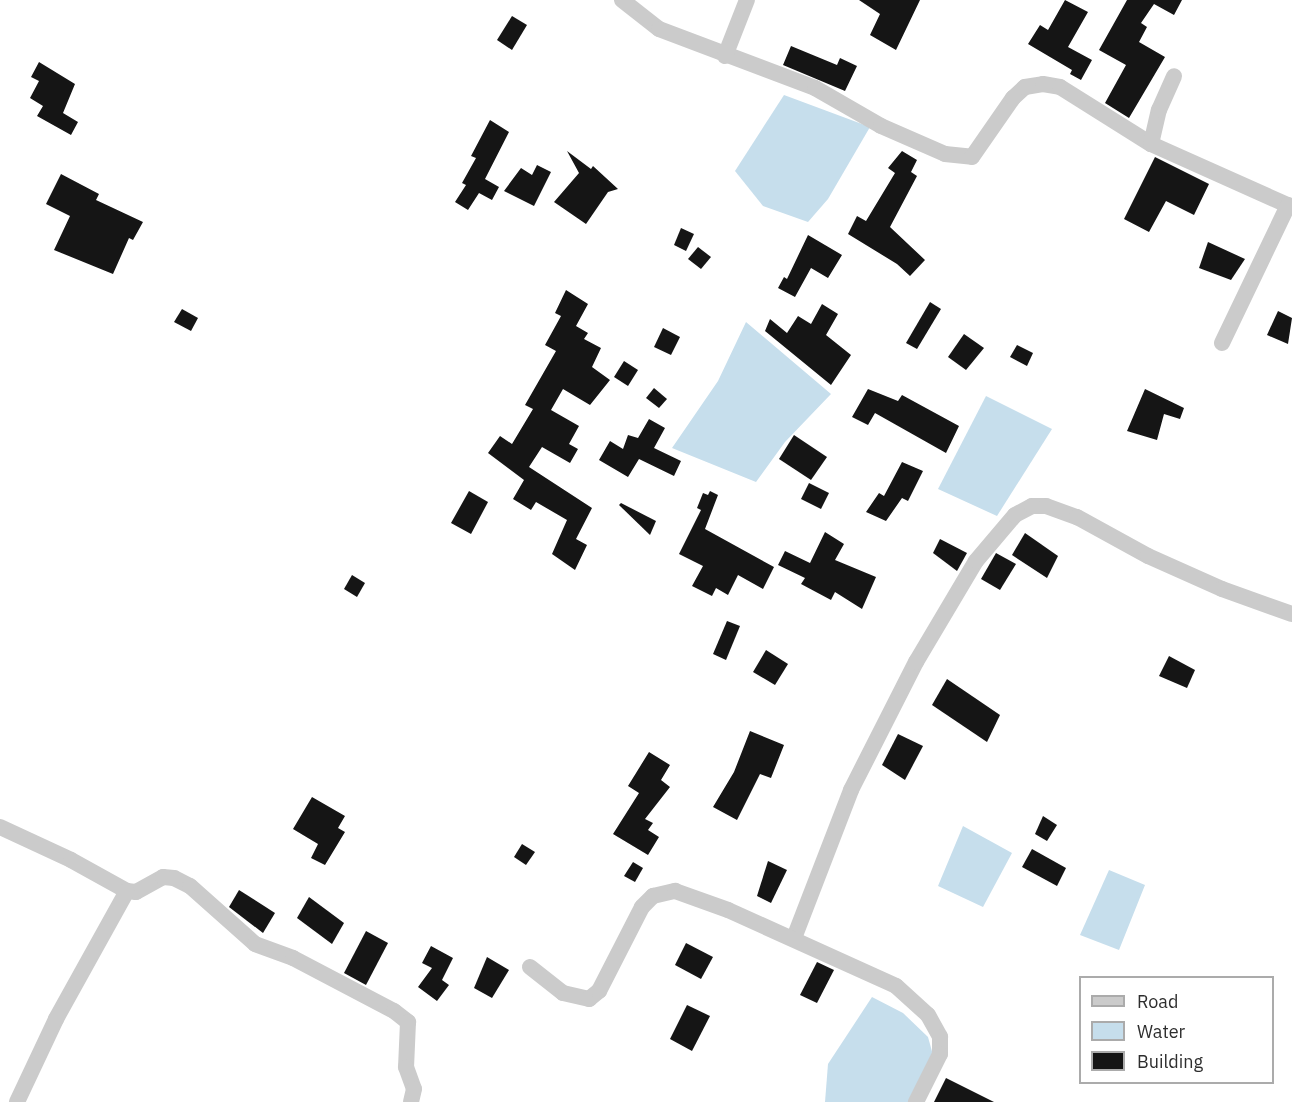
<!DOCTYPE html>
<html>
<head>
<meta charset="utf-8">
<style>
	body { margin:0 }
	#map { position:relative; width:1292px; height:1102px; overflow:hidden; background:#fff; font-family:"IBM Plex Sans",sans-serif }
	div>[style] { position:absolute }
	.water>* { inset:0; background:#c6deec }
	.building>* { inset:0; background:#151515 }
	.minor>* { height:16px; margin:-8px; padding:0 8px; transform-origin:8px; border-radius:8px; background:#cbcbcb }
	span { translate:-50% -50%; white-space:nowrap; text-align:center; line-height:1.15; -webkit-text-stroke:6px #fff; paint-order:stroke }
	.legend { position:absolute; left:1079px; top:976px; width:195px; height:108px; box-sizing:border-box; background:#fff; border:2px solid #ababab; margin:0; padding:8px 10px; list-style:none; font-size:18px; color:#2e2e2e }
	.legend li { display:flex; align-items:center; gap:12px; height:30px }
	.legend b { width:30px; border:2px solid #ababab }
</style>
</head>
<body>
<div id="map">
	<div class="water">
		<i style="clip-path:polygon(784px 95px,870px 127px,828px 199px,808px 222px,763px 206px,735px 171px)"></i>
		<i style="clip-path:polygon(746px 322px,831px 394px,785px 442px,756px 482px,672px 448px,718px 381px)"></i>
		<i style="clip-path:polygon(986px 396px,1052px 429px,997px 516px,938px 489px)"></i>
		<i style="clip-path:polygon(963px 826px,1012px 853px,983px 907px,938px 886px)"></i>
		<i style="clip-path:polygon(1109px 870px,1145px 885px,1119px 950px,1080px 935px)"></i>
		<i style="clip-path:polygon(872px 997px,903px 1013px,928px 1037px,933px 1055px,911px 1102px,825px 1102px,828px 1064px)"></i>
	</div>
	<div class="building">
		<i style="clip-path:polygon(859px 0,920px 0,896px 50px,870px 35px,880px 14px)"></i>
		<i style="clip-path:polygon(1065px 0,1088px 12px,1068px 47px,1092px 60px,1081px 80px,1070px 74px,1072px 70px,1028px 44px,1040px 25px,1048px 30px)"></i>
		<i style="clip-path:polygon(1127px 0,1182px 0,1174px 15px,1154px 4px,1141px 23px,1147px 27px,1139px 42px,1165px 57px,1129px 118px,1105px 103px,1126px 65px,1099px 50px)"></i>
		<i style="clip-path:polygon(512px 16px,527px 25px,512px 50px,497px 40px)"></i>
		<i style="clip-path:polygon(791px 46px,837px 65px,840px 58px,857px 66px,845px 91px,783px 65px)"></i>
		<i style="clip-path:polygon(39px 62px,75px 84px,63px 113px,78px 122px,71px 135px,37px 116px,43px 106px,30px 98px,39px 81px,31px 77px)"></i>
		<i style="clip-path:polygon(490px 120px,509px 132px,485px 179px,499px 187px,492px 200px,479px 193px,468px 210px,455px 202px,466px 185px,462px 183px,476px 158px,471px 156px)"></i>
		<i style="clip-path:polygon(567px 151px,591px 169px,593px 166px,618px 189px,608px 192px,586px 224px,554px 202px,579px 173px)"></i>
		<i style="clip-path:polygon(902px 151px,917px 160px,911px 172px,917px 176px,890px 227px,925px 260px,910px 276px,897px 264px,848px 234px,857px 216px,866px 221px,895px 173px,888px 168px)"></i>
		<i style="clip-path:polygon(1155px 157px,1209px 184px,1194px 215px,1166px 201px,1149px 232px,1124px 219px)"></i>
		<i style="clip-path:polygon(537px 165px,551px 172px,534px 206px,504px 191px,521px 168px,532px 175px)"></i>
		<i style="clip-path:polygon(61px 174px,99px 194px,96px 200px,143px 222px,133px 240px,129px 238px,113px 274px,54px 250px,70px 216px,46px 204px)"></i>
		<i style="clip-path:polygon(681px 228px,694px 234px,686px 251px,674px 245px)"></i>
		<i style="clip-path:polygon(808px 235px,842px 255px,828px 278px,811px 268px,795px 297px,778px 288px,784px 277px,787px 279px)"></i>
		<i style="clip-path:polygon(1208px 242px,1245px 259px,1231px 280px,1199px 268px)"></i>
		<i style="clip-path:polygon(698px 247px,711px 257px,701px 269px,688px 259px)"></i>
		<i style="clip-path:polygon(566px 290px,588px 304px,576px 326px,588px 333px,584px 339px,601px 348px,592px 367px,610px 380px,590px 405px,563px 389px,551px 410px,579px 426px,569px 444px,578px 449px,570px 463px,542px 447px,529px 467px,592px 508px,576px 539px,587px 545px,575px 570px,552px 554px,567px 520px,536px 502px,531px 510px,513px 499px,524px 480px,488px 453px,500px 436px,512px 444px,533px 409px,525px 405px,556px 351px,545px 345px,561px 316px,555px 313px)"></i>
		<i style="clip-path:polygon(930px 302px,941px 309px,917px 349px,906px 343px)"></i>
		<i style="clip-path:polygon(822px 304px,838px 314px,826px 335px,851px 355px,831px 385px,765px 331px,770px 319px,787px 333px,798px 316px,811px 324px)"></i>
		<i style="clip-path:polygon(182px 309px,198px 318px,191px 331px,174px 322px)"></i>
		<i style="clip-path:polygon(1278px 311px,1292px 318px,1288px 344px,1267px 335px)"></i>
		<i style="clip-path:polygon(663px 328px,680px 337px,671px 355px,654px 347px)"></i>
		<i style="clip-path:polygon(964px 334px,984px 348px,966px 370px,948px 357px)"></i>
		<i style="clip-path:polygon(1017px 345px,1033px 353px,1027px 366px,1010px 357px)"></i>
		<i style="clip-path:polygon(624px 361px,638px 370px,628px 386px,614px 377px)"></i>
		<i style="clip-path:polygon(654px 388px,667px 399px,659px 408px,646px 398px)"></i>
		<i style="clip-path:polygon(868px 389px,898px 401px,902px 395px,959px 426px,946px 453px,875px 413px,868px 425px,852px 417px)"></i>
		<i style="clip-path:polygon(1145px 389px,1184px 408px,1180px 419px,1164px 414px,1157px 440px,1127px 431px)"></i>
		<i style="clip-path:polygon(649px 419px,665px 428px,654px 448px,681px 461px,674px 476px,639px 459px,628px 477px,599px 460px,610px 441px,623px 449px,628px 435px,638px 438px)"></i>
		<i style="clip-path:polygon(794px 435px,827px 457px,811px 480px,779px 459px)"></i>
		<i style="clip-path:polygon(902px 462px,923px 471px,908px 501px,902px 498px,886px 521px,866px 512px,879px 493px,884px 496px)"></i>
		<i style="clip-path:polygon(809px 483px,829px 493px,821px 509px,801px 499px)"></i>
		<i style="clip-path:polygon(469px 491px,488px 502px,471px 534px,451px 523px)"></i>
		<i style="clip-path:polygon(710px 491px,718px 495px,705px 529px,774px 567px,763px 589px,738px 575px,728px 595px,716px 588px,712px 596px,692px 586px,703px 566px,679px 554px,701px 510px,697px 508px,703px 493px,708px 495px)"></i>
		<i style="clip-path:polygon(621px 503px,656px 521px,650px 535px,619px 505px)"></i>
		<i style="clip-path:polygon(825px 532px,844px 544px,835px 560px,876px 577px,862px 609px,835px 592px,831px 600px,801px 584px,805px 578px,778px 565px,785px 551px,810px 563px)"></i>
		<i style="clip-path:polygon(1025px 533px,1058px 556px,1047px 578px,1012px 555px)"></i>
		<i style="clip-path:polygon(940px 539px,967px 553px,957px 571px,933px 553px)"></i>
		<i style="clip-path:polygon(996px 553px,1016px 564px,1000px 590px,981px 579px)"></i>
		<i style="clip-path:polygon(352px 575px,365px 583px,357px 597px,344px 589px)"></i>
		<i style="clip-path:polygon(727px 621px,740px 626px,726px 660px,713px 654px)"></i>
		<i style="clip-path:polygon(766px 650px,788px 664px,775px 685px,753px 672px)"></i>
		<i style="clip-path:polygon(1169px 656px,1195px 670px,1187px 688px,1159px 676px)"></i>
		<i style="clip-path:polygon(947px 679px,1000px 715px,987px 742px,932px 705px)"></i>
		<i style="clip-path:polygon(750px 731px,784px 745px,771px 778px,760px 774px,737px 820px,713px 807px,734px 772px)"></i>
		<i style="clip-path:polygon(898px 734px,923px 746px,905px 780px,882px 765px)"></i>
		<i style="clip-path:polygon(649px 752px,670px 765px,661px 780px,670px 787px,645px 819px,653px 823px,648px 830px,659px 837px,648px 855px,613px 834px,639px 793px,628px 786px)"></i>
		<i style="clip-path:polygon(312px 797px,345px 816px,338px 828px,345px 832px,325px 865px,311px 858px,318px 844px,293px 829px)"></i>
		<i style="clip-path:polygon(1043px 816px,1057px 825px,1047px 841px,1035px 834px)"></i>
		<i style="clip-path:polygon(522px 844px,535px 852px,526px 865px,514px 857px)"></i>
		<i style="clip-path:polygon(1032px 849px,1066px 868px,1057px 886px,1022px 867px)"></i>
		<i style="clip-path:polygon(768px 861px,787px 870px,771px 903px,757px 896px)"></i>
		<i style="clip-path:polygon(633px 862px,643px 868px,635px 882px,624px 876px)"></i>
		<i style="clip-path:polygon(239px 890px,275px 913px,263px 933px,229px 907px)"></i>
		<i style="clip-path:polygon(309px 897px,344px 923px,332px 944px,297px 918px)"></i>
		<i style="clip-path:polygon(366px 931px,388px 943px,366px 985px,344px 973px)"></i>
		<i style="clip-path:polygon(686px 943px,713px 957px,701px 979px,675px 965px)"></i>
		<i style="clip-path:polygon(431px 946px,453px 958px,442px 980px,449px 985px,437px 1001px,418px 987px,432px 968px,422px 963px)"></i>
		<i style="clip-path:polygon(487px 957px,509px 970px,492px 998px,474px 988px)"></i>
		<i style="clip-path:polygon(817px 962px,834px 970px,817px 1003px,800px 995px)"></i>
		<i style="clip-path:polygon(687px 1005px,710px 1016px,692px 1051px,670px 1039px)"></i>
		<i style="clip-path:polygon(946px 1078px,994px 1102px,934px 1102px)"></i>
	</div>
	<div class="minor">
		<i style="left:622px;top:0;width:47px;rotate:38.1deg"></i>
		<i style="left:659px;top:29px;width:167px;rotate:20.7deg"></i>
		<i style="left:815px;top:88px;width:76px;rotate:29.9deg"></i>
		<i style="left:881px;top:126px;width:70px;rotate:23.6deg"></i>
		<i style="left:945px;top:154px;width:27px;rotate:6deg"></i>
		<i style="left:972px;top:157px;width:72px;rotate:-55.2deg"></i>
		<i style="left:1013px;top:98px;width:16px;rotate:-43deg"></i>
		<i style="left:1025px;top:87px;width:18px;rotate:-9deg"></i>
		<i style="left:1043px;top:84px;width:17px;rotate:10deg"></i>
		<i style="left:1060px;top:87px;width:107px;rotate:32.1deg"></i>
		<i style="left:1151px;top:144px;width:154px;rotate:24.1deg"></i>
		<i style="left:725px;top:56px;width:60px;rotate:-68.6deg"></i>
		<i style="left:1151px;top:144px;width:35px;rotate:-77deg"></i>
		<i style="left:1159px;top:110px;width:37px;rotate:-66deg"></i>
		<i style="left:1222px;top:343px;width:153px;rotate:-64.4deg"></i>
		<i style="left:0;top:827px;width:78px;rotate:24.9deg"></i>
		<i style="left:71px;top:860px;width:64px;rotate:29deg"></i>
		<i style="left:127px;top:891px;width:9px;rotate:6deg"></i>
		<i style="left:136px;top:892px;width:31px;rotate:-29deg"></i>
		<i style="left:163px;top:877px;width:11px;rotate:5deg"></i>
		<i style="left:174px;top:878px;width:18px;rotate:27deg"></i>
		<i style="left:190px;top:886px;width:87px;rotate:41.7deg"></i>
		<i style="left:255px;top:944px;width:40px;rotate:20.2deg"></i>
		<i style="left:293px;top:958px;width:114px;rotate:27.7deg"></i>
		<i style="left:394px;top:1011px;width:18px;rotate:38deg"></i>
		<i style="left:408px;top:1022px;width:45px;rotate:92.5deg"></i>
		<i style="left:406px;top:1067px;width:23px;rotate:70deg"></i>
		<i style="left:414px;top:1089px;width:13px;rotate:103deg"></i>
		<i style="left:794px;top:938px;width:159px;rotate:-68.9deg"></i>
		<i style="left:851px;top:790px;width:144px;rotate:-63.1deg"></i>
		<i style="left:916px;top:662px;width:117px;rotate:-59.3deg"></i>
		<i style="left:976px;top:561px;width:60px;rotate:-49.7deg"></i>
		<i style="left:1015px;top:515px;width:19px;rotate:-28deg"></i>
		<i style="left:1032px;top:506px;width:14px"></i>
		<i style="left:1046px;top:506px;width:33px;rotate:20deg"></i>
		<i style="left:1077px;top:517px;width:81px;rotate:28.8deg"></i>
		<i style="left:1148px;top:556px;width:81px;rotate:24deg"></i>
		<i style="left:1222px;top:589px;width:74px;rotate:19.7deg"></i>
		<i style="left:530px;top:967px;width:42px;rotate:38.2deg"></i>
		<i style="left:563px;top:993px;width:27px;rotate:13deg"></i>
		<i style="left:589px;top:999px;width:13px;rotate:-39deg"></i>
		<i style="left:599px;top:991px;width:94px;rotate:-62.9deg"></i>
		<i style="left:642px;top:907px;width:16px;rotate:-45deg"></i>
		<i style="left:653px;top:896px;width:23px;rotate:-13deg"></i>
		<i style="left:675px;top:891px;width:56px;rotate:19.7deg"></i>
		<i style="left:728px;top:910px;width:184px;rotate:24.3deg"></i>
		<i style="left:896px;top:986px;width:43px;rotate:42.2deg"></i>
		<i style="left:928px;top:1015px;width:25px;rotate:61deg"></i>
		<i style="left:940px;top:1037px;width:17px;rotate:90deg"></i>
		<i style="left:940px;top:1054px;width:54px;rotate:116.6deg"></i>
		<i style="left:17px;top:1102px;width:92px;rotate:-64.8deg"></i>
		<i style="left:56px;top:1019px;width:146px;rotate:-61deg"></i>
	</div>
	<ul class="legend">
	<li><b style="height:8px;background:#cbcbcb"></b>Road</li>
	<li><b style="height:16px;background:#c6deec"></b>Water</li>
	<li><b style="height:16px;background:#151515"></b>Building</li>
	</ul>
</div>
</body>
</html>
